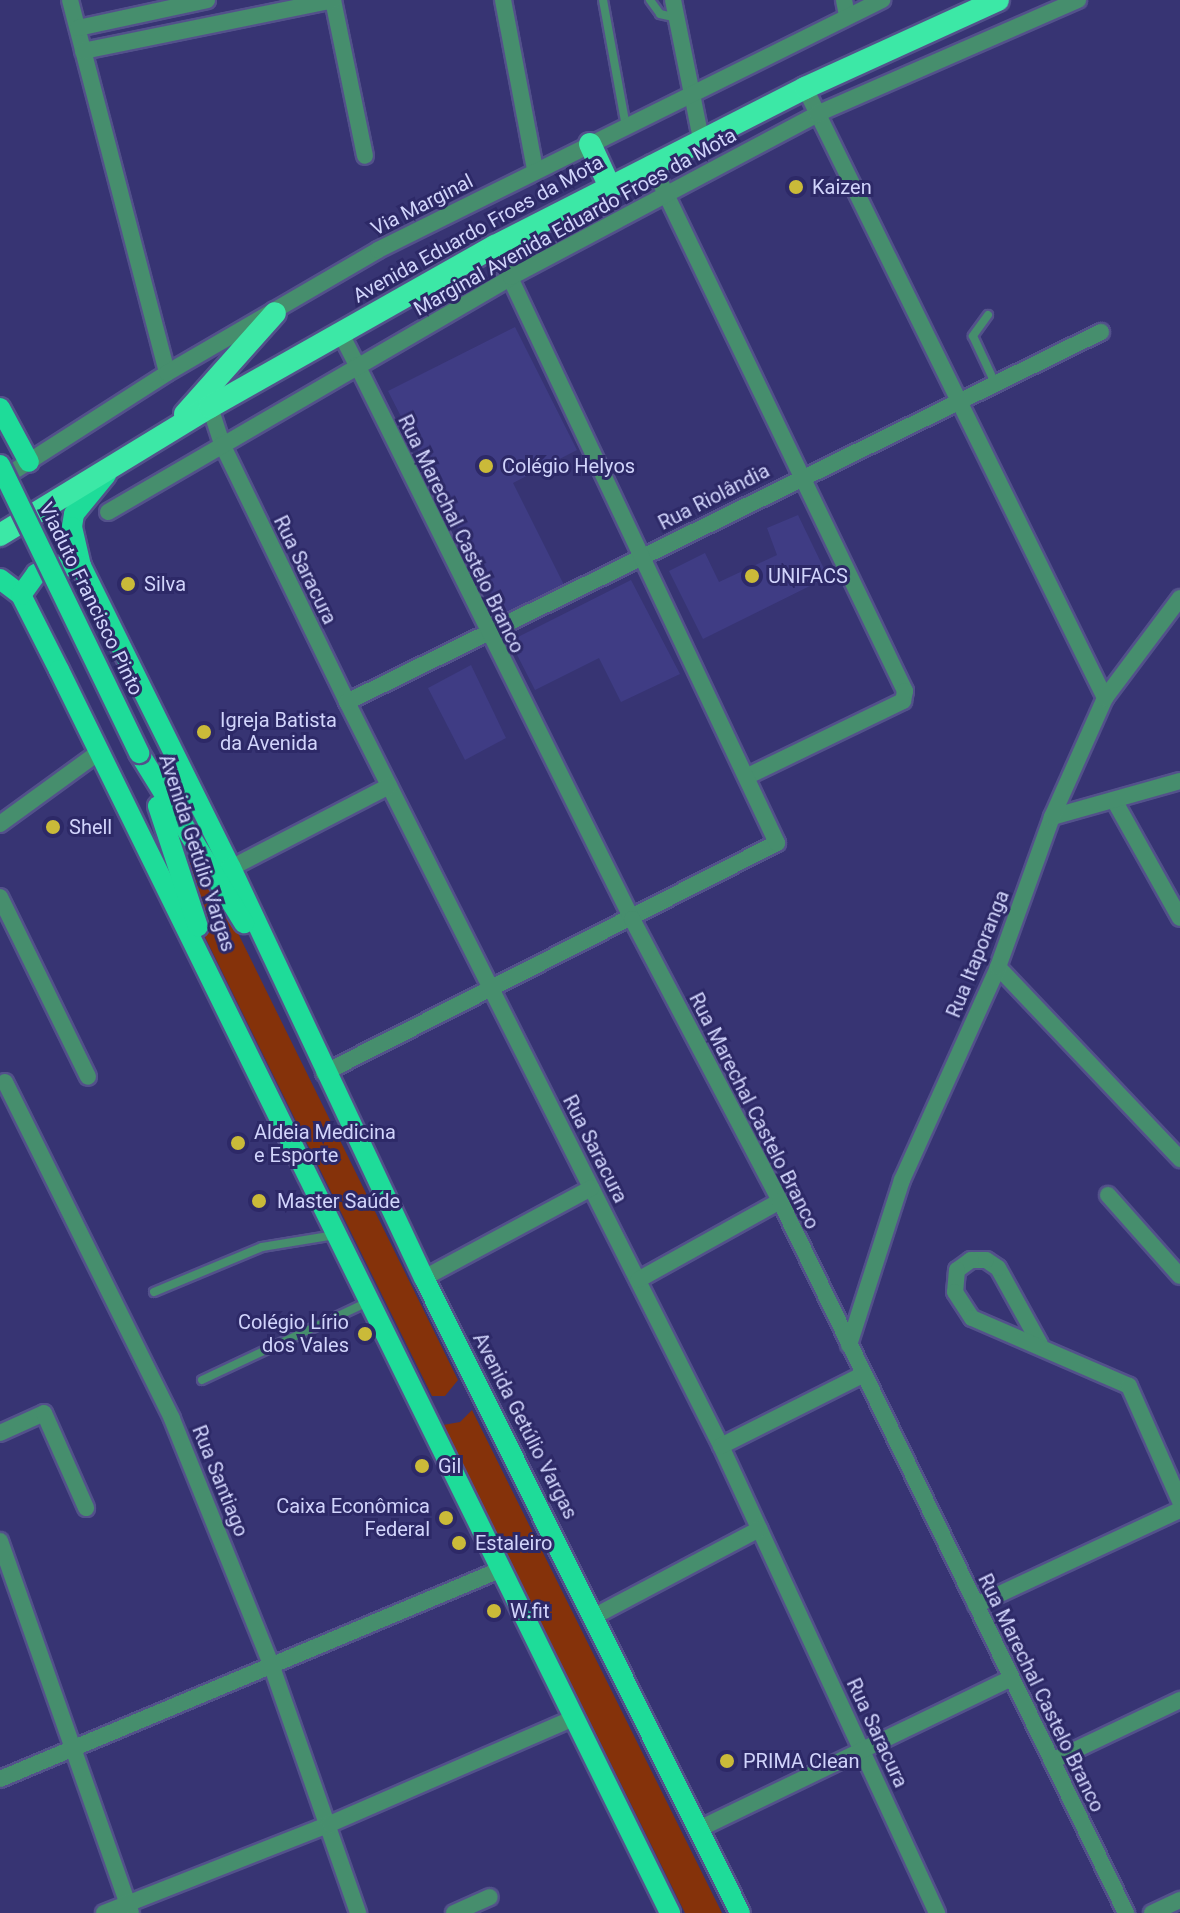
<!DOCTYPE html>
<html>
<head>
<meta charset="utf-8">
<style>
	body { margin:0 }
	#map { position:relative; width:1180px; height:1913px; overflow:hidden; background:#373473; font-family:Roboto,sans-serif }
	div>[style] { position:absolute }
	.built>* { inset:0; background:#3f3c84 }
	.green>* { inset:0; background:#85320a }
	.roads { filter:drop-shadow(2px 0 #53518b) drop-shadow(-2px 0 #53518b) drop-shadow(0 2px #53518b) drop-shadow(0 -2px #53518b) }
	.service>* { height:8px; margin:-4px; padding:0 4px; transform-origin:4px; border-radius:4px; background:#468e6d }
	.minor>* { height:16px; margin:-8px; padding:0 8px; transform-origin:8px; border-radius:8px; background:#468e6d }
	.tertiary>* { height:16px; margin:-8px; padding:0 8px; transform-origin:8px; border-radius:8px; background:#468e6d }
	.primary>* { height:20px; margin:-10px; padding:0 10px; transform-origin:10px; border-radius:10px; background:#1edc99 }
	.trunk>* { height:22px; margin:-11px; padding:0 11px; transform-origin:11px; border-radius:11px; background:#3ce8a6 }
	.bridges { filter:drop-shadow(2px 0 #53518b) drop-shadow(-2px 0 #53518b) drop-shadow(0 2px #53518b) drop-shadow(0 -2px #53518b) }
	.primary-bridge>* { height:20px; margin:-10px; padding:0 10px; transform-origin:10px; border-radius:10px; background:#1edc99 }
	.dots>* { width:22px; height:22px; translate:-50% -50%; box-sizing:border-box; border:4px solid #2d2967; border-radius:50% }
	span { translate:-50% -50%; white-space:nowrap; text-align:center; line-height:1.15; -webkit-text-stroke:6px #2d2967; paint-order:stroke }
	.poi-label { font-size:20px; color:#d1d4fb }
	.left { translate:0 -50%; text-align:left }
	.right { translate:-100% -50%; text-align:right }
	.street-label { font-size:20px; color:#d1d4fb }
</style>
</head>
<body>
<div id="map">
	<div class="built">
		<i style="clip-path:polygon(515px 327px,577px 450px,513px 483px,565px 587px,503px 618px,388px 391px)"></i>
		<i style="clip-path:polygon(798px 515px,828px 577px,703px 639px,669px 571px,705px 553px,719px 582px,777px 555px,767px 528px)"></i>
		<i style="clip-path:polygon(631px 580px,680px 674px,621px 702px,599px 658px,535px 690px,510px 641px)"></i>
		<i style="clip-path:polygon(471px 665px,506px 738px,465px 760px,428px 688px)"></i>
	</div>
	<div class="green">
		<i style="clip-path:polygon(187px 858px,229px 915px,458px 1380px,445px 1396px,432px 1396px,195px 917px)"></i>
		<i style="clip-path:polygon(472px 1410px,722px 1913px,685px 1913px,443px 1425px,460px 1422px)"></i>
	</div>
	<div class="roads">
		<div class="service">
			<i style="left:603px;top:0;width:128px;rotate:79.7deg"></i>
			<i style="left:650px;top:0;width:17px;rotate:54deg"></i>
			<i style="left:660px;top:14px;width:17px;rotate:13deg"></i>
			<i style="left:988px;top:315px;width:26px;rotate:126deg"></i>
			<i style="left:973px;top:336px;width:52px;rotate:64.9deg"></i>
			<i style="left:154px;top:1292px;width:117px;rotate:-22.6deg"></i>
			<i style="left:262px;top:1247px;width:74px;rotate:-9.3deg"></i>
			<i style="left:202px;top:1380px;width:183px;rotate:-25.2deg"></i>
		</div>
		<div class="minor">
			<i style="left:70px;top:0;width:385px;rotate:75.4deg"></i>
			<i style="left:333px;top:0;width:159px;rotate:78.4deg"></i>
			<i style="left:503px;top:0;width:173px;rotate:79.3deg"></i>
			<i style="left:673px;top:0;width:142px;rotate:78.6deg"></i>
			<i style="left:844px;top:0;width:15px;rotate:79deg"></i>
			<i style="left:78px;top:28px;width:132px;rotate:-12.2deg"></i>
			<i style="left:83px;top:51px;width:255px;rotate:-11.5deg"></i>
			<i style="left:805px;top:88px;width:680px;rotate:63.81deg"></i>
			<i style="left:651px;top:163px;width:586px;rotate:64.31deg"></i>
			<i style="left:905px;top:691px;width:10px;rotate:101deg"></i>
			<i style="left:903px;top:701px;width:174px;rotate:154.2deg"></i>
			<i style="left:340px;top:332px;width:37px;rotate:63deg"></i>
			<i style="left:210px;top:407px;width:39px;rotate:72deg"></i>
			<i style="left:222px;top:444px;width:287px;rotate:64.1deg"></i>
			<i style="left:347px;top:702px;width:833px;rotate:63.31deg"></i>
			<i style="left:721px;top:1446px;width:515px;rotate:65.18deg"></i>
			<i style="left:347px;top:702px;width:840px;rotate:-26.14deg"></i>
			<i style="left:1114px;top:800px;width:135px;rotate:60.8deg"></i>
			<i style="left:1052px;top:817px;width:133px;rotate:-15.7deg"></i>
			<i style="left:0;top:824px;width:122px;rotate:-36deg"></i>
			<i style="left:231px;top:868px;width:178px;rotate:-27.4deg"></i>
			<i style="left:0;top:897px;width:200px;rotate:63.9deg"></i>
			<i style="left:998px;top:967px;width:265px;rotate:46.5deg"></i>
			<i style="left:324px;top:1073px;width:508px;rotate:-26.92deg"></i>
			<i style="left:777px;top:843px;width:660px;rotate:-115.28deg"></i>
			<i style="left:5px;top:1082px;width:376px;rotate:63.6deg"></i>
			<i style="left:172px;top:1419px;width:267px;rotate:68deg"></i>
			<i style="left:272px;top:1667px;width:261px;rotate:70.7deg"></i>
			<i style="left:1108px;top:1195px;width:108px;rotate:48.4deg"></i>
			<i style="left:424px;top:1278px;width:190px;rotate:-28.3deg"></i>
			<i style="left:638px;top:1280px;width:162px;rotate:-29.1deg"></i>
			<i style="left:1040px;top:1344px;width:87px;rotate:-118.9deg"></i>
			<i style="left:998px;top:1268px;width:14px;rotate:-146deg"></i>
			<i style="left:986px;top:1260px;width:15px;rotate:180deg"></i>
			<i style="left:971px;top:1260px;width:17px;rotate:144deg"></i>
			<i style="left:957px;top:1270px;width:22px;rotate:95deg"></i>
			<i style="left:955px;top:1292px;width:31px;rotate:57deg"></i>
			<i style="left:972px;top:1318px;width:171px;rotate:23.4deg"></i>
			<i style="left:1129px;top:1386px;width:126px;rotate:66.1deg"></i>
			<i style="left:849px;top:1345px;width:173px;rotate:-72.2deg"></i>
			<i style="left:902px;top:1180px;width:234px;rotate:-65.7deg"></i>
			<i style="left:998px;top:967px;width:159px;rotate:-70.2deg"></i>
			<i style="left:1052px;top:817px;width:130px;rotate:-66deg"></i>
			<i style="left:1105px;top:698px;width:125px;rotate:-53.1deg"></i>
			<i style="left:0;top:1433px;width:48px;rotate:-24.4deg"></i>
			<i style="left:44px;top:1413px;width:104px;rotate:66.1deg"></i>
			<i style="left:721px;top:1446px;width:158px;rotate:-26.7deg"></i>
			<i style="left:0;top:1541px;width:394px;rotate:70.6deg"></i>
			<i style="left:976px;top:1605px;width:225px;rotate:-25deg"></i>
			<i style="left:595px;top:1616px;width:186px;rotate:-27.9deg"></i>
			<i style="left:1052px;top:1761px;width:142px;rotate:-25.5deg"></i>
			<i style="left:0;top:1779px;width:544px;rotate:-22.7deg"></i>
			<i style="left:699px;top:1829px;width:347px;rotate:-25.8deg"></i>
			<i style="left:104px;top:1913px;width:243px;rotate:-21.5deg"></i>
			<i style="left:330px;top:1824px;width:266px;rotate:-23.5deg"></i>
			<i style="left:454px;top:1913px;width:39px;rotate:-24deg"></i>
		</div>
		<div class="tertiary">
			<i style="left:357px;top:365px;width:618px;rotate:63.6deg"></i>
			<i style="left:632px;top:919px;width:318px;rotate:62.3deg"></i>
			<i style="left:780px;top:1201px;width:792px;rotate:64.08deg"></i>
			<i style="left:0;top:480px;width:198px;rotate:-32.6deg"></i>
			<i style="left:167px;top:373px;width:244px;rotate:-30.2deg"></i>
			<i style="left:378px;top:250px;width:563px;rotate:-26.38deg"></i>
			<i style="left:108px;top:512px;width:467px;rotate:-30.2deg"></i>
			<i style="left:511px;top:277px;width:347px;rotate:-28deg"></i>
			<i style="left:817px;top:114px;width:285px;rotate:-23.6deg"></i>
			<i style="left:1152px;top:1913px;width:31px;rotate:-25deg"></i>
		</div>
		<div class="primary">
			<i style="left:0;top:408px;width:61px;rotate:61.8deg"></i>
			<i style="left:106px;top:475px;width:50px;rotate:129.4deg"></i>
			<i style="left:74px;top:514px;width:13px;rotate:99deg"></i>
			<i style="left:72px;top:527px;width:40px;rotate:77deg"></i>
			<i style="left:81px;top:566px;width:337px;rotate:63.6deg"></i>
			<i style="left:231px;top:868px;width:453px;rotate:64.8deg"></i>
			<i style="left:424px;top:1278px;width:709px;rotate:63.54deg"></i>
			<i style="left:0;top:579px;width:26px;rotate:37deg"></i>
			<i style="left:21px;top:595px;width:84px;rotate:63.1deg"></i>
			<i style="left:59px;top:670px;width:1385px;rotate:63.82deg"></i>
			<i style="left:21px;top:595px;width:26px;rotate:-54deg"></i>
			<i style="left:36px;top:574px;width:17px;rotate:-24deg"></i>
			<i style="left:52px;top:567px;width:29px;rotate:-2deg"></i>
			<i style="left:139px;top:753px;width:200px;rotate:58.3deg"></i>
			<i style="left:158px;top:806px;width:127px;rotate:71.7deg"></i>
		</div>
		<div class="trunk">
			<i style="left:590px;top:144px;width:45px;rotate:65.1deg"></i>
			<i style="left:185px;top:414px;width:135px;rotate:-48.3deg"></i>
			<i style="left:0;top:535px;width:246px;rotate:-31.4deg"></i>
			<i style="left:210px;top:407px;width:327px;rotate:-29.5deg"></i>
			<i style="left:495px;top:246px;width:348px;rotate:-27deg"></i>
			<i style="left:805px;top:88px;width:212px;rotate:-24.5deg"></i>
		</div>
	</div>
	<div class="bridges">
		<div class="primary-bridge">
			<i style="left:0;top:465px;width:320px;rotate:64.2deg"></i>
		</div>
	</div>
	<div class="dots">
		<i style="left:796px;top:187px;background:#caba39"></i>
		<i style="left:486px;top:466px;background:#caba39"></i>
		<i style="left:752px;top:576px;background:#caba39"></i>
		<i style="left:128px;top:584px;background:#caba39"></i>
		<i style="left:204px;top:732px;background:#caba39"></i>
		<i style="left:53px;top:827px;background:#caba39"></i>
		<i style="left:238px;top:1143px;background:#caba39"></i>
		<i style="left:259px;top:1201px;background:#caba39"></i>
		<i style="left:365px;top:1334px;background:#caba39"></i>
		<i style="left:422px;top:1466px;background:#caba39"></i>
		<i style="left:446px;top:1518px;background:#caba39"></i>
		<i style="left:459px;top:1543px;background:#caba39"></i>
		<i style="left:494px;top:1611px;background:#caba39"></i>
		<i style="left:727px;top:1761px;background:#caba39"></i>
	</div>
	<div class="poi-label">
		<span class="left" style="left:812px;top:187px">Kaizen</span>
		<span class="left" style="left:502px;top:466px">Colégio Helyos</span>
		<span class="left" style="left:768px;top:576px">UNIFACS</span>
		<span class="left" style="left:144px;top:584px">Silva</span>
		<span class="left" style="left:220px;top:732px">Igreja Batista<br>da Avenida</span>
		<span class="left" style="left:69px;top:827px">Shell</span>
		<span class="left" style="left:254px;top:1144px">Aldeia Medicina<br>e Esporte</span>
		<span class="left" style="left:277px;top:1201px">Master Saúde</span>
		<span class="right" style="left:349px;top:1334px">Colégio Lírio<br>dos Vales</span>
		<span class="left" style="left:438px;top:1466px">Gil</span>
		<span class="right" style="left:430px;top:1518px">Caixa Econômica<br>Federal</span>
		<span class="left" style="left:475px;top:1543px">Estaleiro</span>
		<span class="left" style="left:510px;top:1611px">W.fit</span>
		<span class="left" style="left:743px;top:1761px">PRIMA Clean</span>
	</div>
	<div class="street-label">
		<span style="left:422px;top:205px;rotate:-27deg">Via Marginal</span>
		<span style="left:575px;top:222px;rotate:-29deg">Marginal Avenida Eduardo Froes da Mota</span>
		<span style="left:478px;top:229px;rotate:-29deg">Avenida Eduardo Froes da Mota</span>
		<span style="left:714px;top:497px;rotate:-27deg">Rua Riolândia</span>
		<span style="left:461px;top:534px;rotate:64deg">Rua Marechal Castelo Branco</span>
		<span style="left:305px;top:570px;rotate:64deg">Rua Saracura</span>
		<span style="left:91px;top:599px;rotate:64deg">Viaduto Francisco Pinto</span>
		<span style="left:197px;top:853px;rotate:72deg">Avenida Getúlio Vargas</span>
		<span style="left:978px;top:954px;rotate:-68deg">Rua Itaporanga</span>
		<span style="left:754px;top:1111px;rotate:63deg">Rua Marechal Castelo Branco</span>
		<span style="left:595px;top:1149px;rotate:63deg">Rua Saracura</span>
		<span style="left:525px;top:1426px;rotate:63deg">Avenida Getúlio Vargas</span>
		<span style="left:220px;top:1481px;rotate:68deg">Rua Santiago</span>
		<span style="left:1041px;top:1693px;rotate:64deg">Rua Marechal Castelo Branco</span>
		<span style="left:877px;top:1733px;rotate:65deg">Rua Saracura</span>
	</div>
</div>
</body>
</html>
